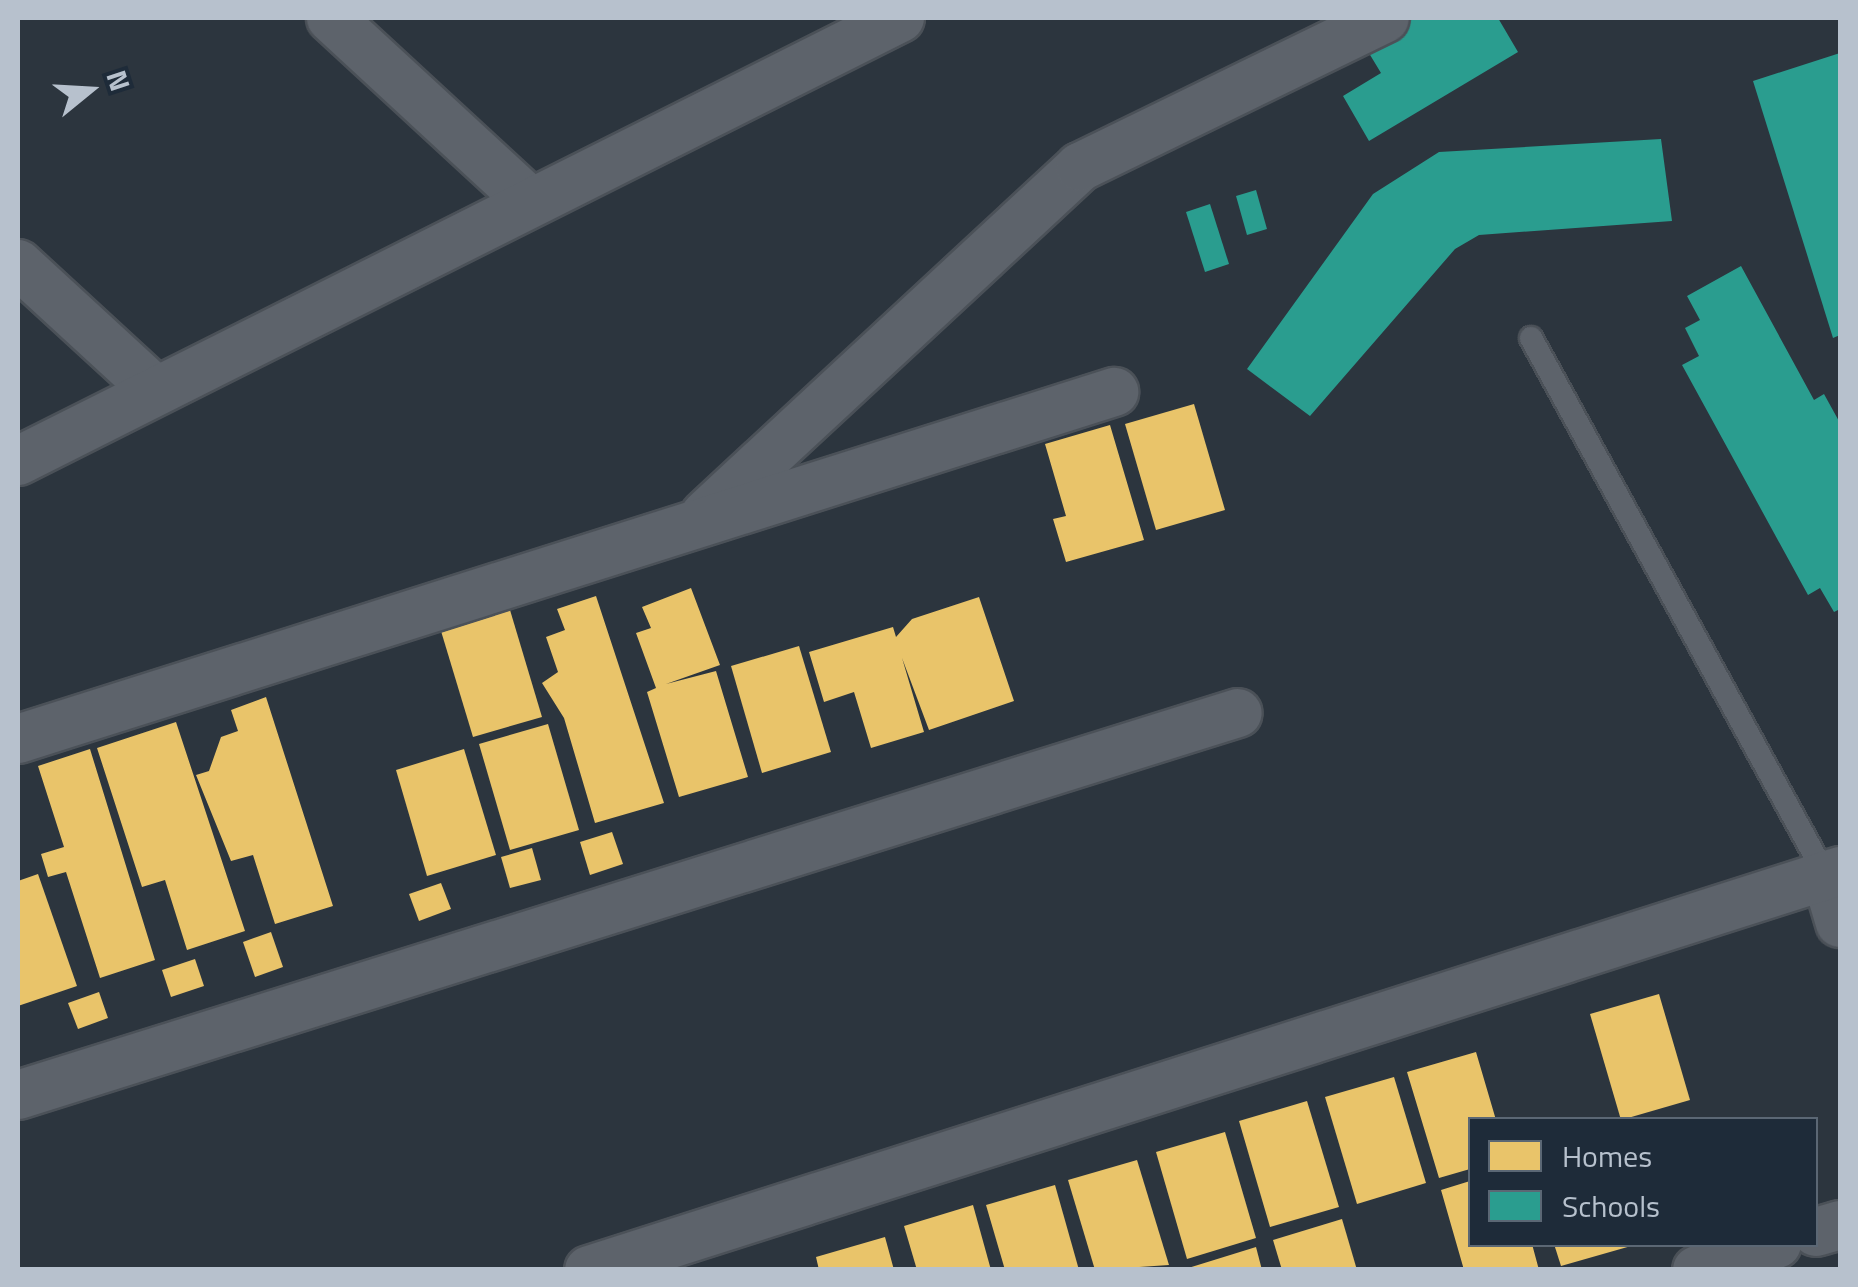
<!DOCTYPE html>
<html>
<head>
<meta charset="utf-8">
<style>
	body { margin:0 }
	#map { position:relative; width:1858px; height:1287px; overflow:hidden; background:#2c353e; font-family:"Titillium Web",sans-serif }
	div>[style] { position:absolute }
	.homes>* { inset:0; background:#e9c46a }
	.schools>* { inset:0; background:#2a9d8f }
	.roads { filter:drop-shadow(2px 0 #4b5158) drop-shadow(-2px 0 #4b5158) drop-shadow(0 2px #4b5158) drop-shadow(0 -2px #4b5158) }
	.service>* { height:22px; margin:-11px; padding:0 11px; transform-origin:11px; border-radius:11px; background:#5d636b }
	.minor>* { height:48px; margin:-24px; padding:0 24px; transform-origin:24px; border-radius:24px; background:#5d636b }
	span { translate:-50% -50%; white-space:nowrap; text-align:center; line-height:1.15; -webkit-text-stroke:10px #1e2b39; paint-order:stroke }
	.frame { position:absolute; inset:0; border:20px solid #b7c1cd; pointer-events:none }
	.legend { position:absolute; left:1468px; top:1117px; width:350px; height:130px; box-sizing:border-box; background:#1e2b39; border:2px solid #5b6774; margin:0; padding:12px 18px; list-style:none; font-size:30px; color:#b7c1cd }
	.legend li { display:flex; align-items:center; gap:20px; height:50px }
	.legend b { width:50px; border:2px solid #5b6774 }
	.north { position:absolute; left:40px; top:40px; width:100px; height:100px; -webkit-text-stroke:8px #1e2b39; paint-order:stroke; rotate:72deg; font-size:28px; font-weight:700; line-height:40px; text-align:center; color:#b7c1cd }
	.north::after { content:''; display:block; margin:auto; width:35px; height:45px; background:#b7c1cd; clip-path:polygon(50% 0,100% 100%,50% 72%,0 100%) }
</style>
</head>
<body>
<div id="map">
	<div class="homes">
		<i style="clip-path:polygon(1194px 404px,1225px 510px,1156px 530px,1125px 424px)"></i>
		<i style="clip-path:polygon(1110px 425px,1144px 540px,1066px 562px,1053px 519px,1066px 516px,1045px 444px)"></i>
		<i style="clip-path:polygon(691px 588px,720px 665px,666px 684px,716px 671px,748px 777px,679px 797px,647px 692px,656px 688px,636px 633px,651px 628px,642px 607px)"></i>
		<i style="clip-path:polygon(596px 596px,664px 803px,595px 823px,564px 718px,542px 683px,558px 672px,546px 637px,565px 630px,557px 609px)"></i>
		<i style="clip-path:polygon(979px 597px,1014px 701px,929px 730px,902px 658px,924px 732px,871px 748px,854px 692px,824px 702px,809px 652px,893px 627px,896px 637px,912px 619px)"></i>
		<i style="clip-path:polygon(510px 610px,542px 717px,473px 737px,441px 631px)"></i>
		<i style="clip-path:polygon(799px 646px,831px 752px,762px 773px,731px 666px)"></i>
		<i style="clip-path:polygon(266px 697px,333px 906px,275px 924px,253px 855px,231px 861px,196px 775px,209px 771px,221px 737px,238px 731px,231px 710px)"></i>
		<i style="clip-path:polygon(176px 722px,245px 931px,187px 950px,165px 880px,142px 887px,97px 748px)"></i>
		<i style="clip-path:polygon(548px 724px,579px 830px,510px 850px,479px 744px)"></i>
		<i style="clip-path:polygon(90px 749px,155px 960px,100px 978px,66px 872px,48px 877px,41px 854px,64px 847px,38px 766px)"></i>
		<i style="clip-path:polygon(464px 749px,496px 855px,427px 876px,396px 770px)"></i>
		<i style="clip-path:polygon(612px 832px,623px 864px,590px 875px,580px 842px)"></i>
		<i style="clip-path:polygon(532px 848px,541px 880px,510px 888px,501px 857px)"></i>
		<i style="clip-path:polygon(38px 874px,77px 986px,18px 1006px,18px 881px)"></i>
		<i style="clip-path:polygon(441px 883px,451px 909px,419px 921px,409px 894px)"></i>
		<i style="clip-path:polygon(271px 932px,283px 967px,255px 977px,243px 942px)"></i>
		<i style="clip-path:polygon(195px 959px,204px 986px,171px 997px,162px 970px)"></i>
		<i style="clip-path:polygon(99px 992px,108px 1018px,78px 1029px,68px 1003px)"></i>
		<i style="clip-path:polygon(1659px 994px,1690px 1100px,1621px 1120px,1590px 1014px)"></i>
		<i style="clip-path:polygon(1476px 1052px,1496px 1120px,1470px 1120px,1470px 1169px,1439px 1178px,1407px 1072px)"></i>
		<i style="clip-path:polygon(1394px 1077px,1426px 1183px,1357px 1204px,1325px 1097px)"></i>
		<i style="clip-path:polygon(1307px 1101px,1339px 1207px,1270px 1227px,1239px 1121px)"></i>
		<i style="clip-path:polygon(1225px 1132px,1256px 1238px,1187px 1259px,1156px 1152px)"></i>
		<i style="clip-path:polygon(1137px 1160px,1169px 1265px,1095px 1270px,1068px 1180px)"></i>
		<i style="clip-path:polygon(1470px 1181px,1470px 1244px,1532px 1244px,1539px 1270px,1464px 1270px,1441px 1190px)"></i>
		<i style="clip-path:polygon(1055px 1185px,1079px 1270px,1005px 1270px,986px 1205px)"></i>
		<i style="clip-path:polygon(973px 1205px,991px 1270px,917px 1270px,904px 1226px)"></i>
		<i style="clip-path:polygon(1342px 1219px,1357px 1270px,1282px 1270px,1273px 1240px)"></i>
		<i style="clip-path:polygon(885px 1237px,894px 1270px,819px 1270px,816px 1257px)"></i>
		<i style="clip-path:polygon(1554px 1244px,1631px 1244px,1631px 1246px,1561px 1266px)"></i>
		<i style="clip-path:polygon(1256px 1247px,1262px 1270px,1185px 1270px,1185px 1269px)"></i>
	</div>
	<div class="schools">
		<i style="clip-path:polygon(1388px 18px,1498px 18px,1518px 52px,1369px 141px,1343px 96px,1381px 73px,1358px 35px)"></i>
		<i style="clip-path:polygon(1840px 53px,1840px 335px,1833px 338px,1753px 81px)"></i>
		<i style="clip-path:polygon(1661px 139px,1672px 221px,1479px 235px,1455px 249px,1310px 416px,1247px 369px,1373px 194px,1439px 152px)"></i>
		<i style="clip-path:polygon(1256px 190px,1267px 229px,1247px 235px,1236px 196px)"></i>
		<i style="clip-path:polygon(1210px 204px,1229px 264px,1205px 272px,1186px 212px)"></i>
		<i style="clip-path:polygon(1741px 266px,1814px 400px,1824px 394px,1840px 423px,1840px 609px,1834px 612px,1820px 588px,1808px 595px,1682px 365px,1699px 356px,1685px 328px,1700px 320px,1687px 296px)"></i>
	</div>
	<div class="roads">
		<div class="service">
			<i style="left:1531px;top:338px;width:614px;rotate:61.26deg"></i>
		</div>
		<div class="minor">
			<i style="left:331px;top:18px;width:270px;rotate:42.7deg"></i>
			<i style="left:18px;top:264px;width:183px;rotate:42.6deg"></i>
			<i style="left:18px;top:461px;width:987px;rotate:-26.67deg"></i>
			<i style="left:705px;top:515px;width:512px;rotate:-42.86deg"></i>
			<i style="left:1080px;top:167px;width:339px;rotate:-26deg"></i>
			<i style="left:18px;top:739px;width:1150px;rotate:-17.57deg"></i>
			<i style="left:1826px;top:876px;width:49px;rotate:73.4deg"></i>
			<i style="left:18px;top:1095px;width:1278px;rotate:-17.39deg"></i>
			<i style="left:1816px;top:1232px;width:25px;rotate:-16deg"></i>
			<i style="left:589px;top:1270px;width:1313px;rotate:-17.69deg"></i>
			<i style="left:1697px;top:1270px;width:84px;rotate:-18deg"></i>
		</div>
	</div>
	<div class="frame"></div>
	<ul class="legend">
	<li><b style="height:28px;background:#e9c46a"></b>Homes</li>
	<li><b style="height:28px;background:#2a9d8f"></b>Schools</li>
	</ul>
	<div class="north">N</div>
</div>
</body>
</html>
